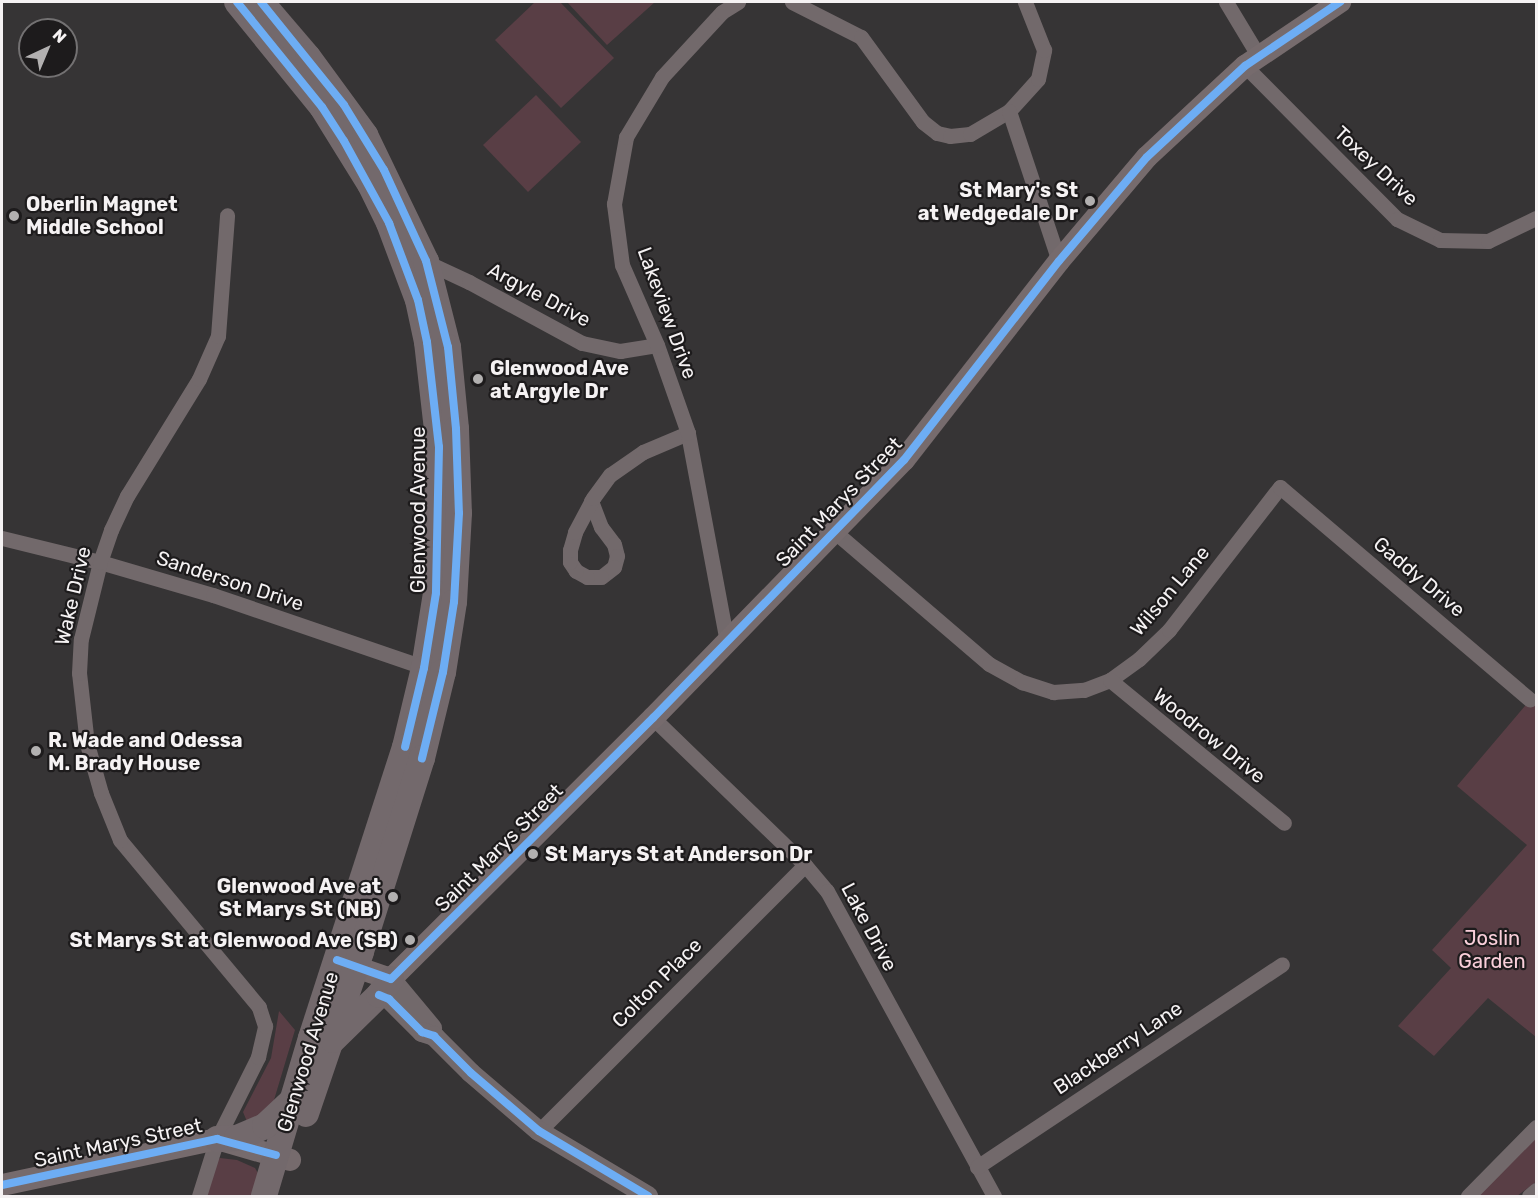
<!DOCTYPE html>
<html>
<head>
<meta charset="utf-8">
<style>
	body { margin:0 }
	#map { position:relative; width:1538px; height:1198px; overflow:hidden; background:#363435; font-family:Rubik,sans-serif }
	div>[style] { position:absolute }
	.green>* { inset:0; background:#593e45 }
	.minor>* { height:15px; margin:-7.5px; padding:0 7.5px; transform-origin:7.5px; border-radius:7.5px; background:#72696b }
	.tertiary>* { height:20px; margin:-10px; padding:0 10px; transform-origin:10px; border-radius:10px; background:#72696b }
	.secondary>* { height:22px; margin:-11px; padding:0 11px; transform-origin:11px; border-radius:11px; background:#766b6d }
	.primary>* { height:26px; margin:-13px; padding:0 13px; transform-origin:13px; border-radius:13px; background:#73696c }
	.cycleway>* { height:8px; margin:-4px; padding:0 4px; transform-origin:4px; border-radius:4px; background:#6dadf4 }
	.dots>* { width:16px; height:16px; translate:-50% -50%; box-sizing:border-box; border:3px solid #1d1b1c; border-radius:50% }
	span { translate:-50% -50%; white-space:nowrap; text-align:center; line-height:1.15; -webkit-text-stroke:4.5px #1d1b1c; paint-order:stroke }
	.street-label { font-size:20px; color:#f5f2f3 }
	.poi-label { font-size:20px; color:#f5f2f3; font-weight:700 }
	.right { translate:-100% -50%; text-align:right }
	.left { translate:0 -50%; text-align:left }
	.park-label { font-size:20px; color:#facfda }
	.frame { position:absolute; inset:0; border:3px solid #f5f2f3; pointer-events:none }
	.north { position:absolute; left:18px; top:18px; width:60px; height:60px; box-sizing:border-box; background:#1d1b1c; border:2px solid #737172; border-radius:50%; rotate:44deg; font-size:16px; font-weight:700; line-height:24px; text-align:center; color:#f5f2f3 }
	.north::after { content:''; display:block; margin:auto; width:21px; height:27px; background:#b2b0b0; clip-path:polygon(50% 0,100% 100%,50% 72%,0 100%) }
</style>
</head>
<body>
<div id="map">
	<div class="green">
		<i style="clip-path:polygon(535px 2px,560px 2px,614px 58px,561px 108px,495px 40px)"></i>
		<i style="clip-path:polygon(567px 2px,655px 2px,607px 45px)"></i>
		<i style="clip-path:polygon(536px 95px,581px 142px,528px 192px,483px 145px)"></i>
		<i style="clip-path:polygon(1536px 693px,1536px 1037px,1488px 998px,1434px 1056px,1398px 1026px,1451px 968px,1432px 950px,1527px 845px,1457px 786px)"></i>
		<i style="clip-path:polygon(279px 1011px,295px 1030px,271px 1110px,248px 1124px,243px 1112px,271px 1058px)"></i>
		<i style="clip-path:polygon(1536px 1132px,1536px 1182px,1517px 1196px,1474px 1196px)"></i>
		<i style="clip-path:polygon(220px 1158px,237px 1160px,255px 1168px,259px 1175px,255px 1196px,205px 1196px,216px 1161px)"></i>
	</div>
	<div class="minor">
		<i style="left:792px;top:2px;width:77px;rotate:26.9deg"></i>
		<i style="left:861px;top:37px;width:105px;rotate:53.9deg"></i>
		<i style="left:923px;top:122px;width:18px;rotate:38deg"></i>
		<i style="left:937px;top:133px;width:13px;rotate:13deg"></i>
		<i style="left:950px;top:136px;width:20px;rotate:-6deg"></i>
		<i style="left:970px;top:134px;width:45px;rotate:-30.5deg"></i>
		<i style="left:1009px;top:111px;width:43px;rotate:-47.8deg"></i>
		<i style="left:1038px;top:79px;width:30px;rotate:-78deg"></i>
		<i style="left:1044px;top:50px;width:52px;rotate:-111.6deg"></i>
		<i style="left:1226px;top:2px;width:62px;rotate:58.9deg"></i>
		<i style="left:1245px;top:66px;width:216px;rotate:45.2deg"></i>
		<i style="left:1397px;top:219px;width:48px;rotate:26deg"></i>
		<i style="left:1440px;top:240px;width:48px;rotate:1.2deg"></i>
		<i style="left:1488px;top:241px;width:53px;rotate:-25.6deg"></i>
		<i style="left:1009px;top:111px;width:158px;rotate:71.6deg"></i>
		<i style="left:424px;top:261px;width:50px;rotate:25deg"></i>
		<i style="left:469px;top:282px;width:128px;rotate:28.4deg"></i>
		<i style="left:582px;top:343px;width:39px;rotate:12deg"></i>
		<i style="left:620px;top:351px;width:37px;rotate:-9deg"></i>
		<i style="left:591px;top:501px;width:28px;rotate:69deg"></i>
		<i style="left:601px;top:527px;width:21px;rotate:53deg"></i>
		<i style="left:614px;top:544px;width:12px;rotate:76deg"></i>
		<i style="left:617px;top:556px;width:11px;rotate:105deg"></i>
		<i style="left:614px;top:567px;width:16px;rotate:142deg"></i>
		<i style="left:601px;top:577px;width:14px;rotate:180deg"></i>
		<i style="left:587px;top:577px;width:13px;rotate:-151deg"></i>
		<i style="left:576px;top:571px;width:11px;rotate:-124deg"></i>
		<i style="left:570px;top:562px;width:12px;rotate:-90deg"></i>
		<i style="left:570px;top:550px;width:19px;rotate:-74deg"></i>
		<i style="left:575px;top:532px;width:38px;rotate:-62deg"></i>
		<i style="left:593px;top:498px;width:29px;rotate:-54deg"></i>
		<i style="left:610px;top:475px;width:40px;rotate:-34.9deg"></i>
		<i style="left:643px;top:452px;width:49px;rotate:-22.9deg"></i>
		<i style="left:835px;top:532px;width:203px;rotate:40.6deg"></i>
		<i style="left:989px;top:664px;width:38px;rotate:29deg"></i>
		<i style="left:1022px;top:682px;width:33px;rotate:18deg"></i>
		<i style="left:1053px;top:692px;width:31px;rotate:-4deg"></i>
		<i style="left:1084px;top:690px;width:28px;rotate:-21deg"></i>
		<i style="left:1110px;top:680px;width:36px;rotate:-36deg"></i>
		<i style="left:1139px;top:659px;width:42px;rotate:-44deg"></i>
		<i style="left:1169px;top:630px;width:181px;rotate:-52.2deg"></i>
		<i style="left:1280px;top:487px;width:328px;rotate:40.4deg"></i>
		<i style="left:2px;top:538px;width:101px;rotate:13.8deg"></i>
		<i style="left:100px;top:562px;width:118px;rotate:16.3deg"></i>
		<i style="left:213px;top:595px;width:231px;rotate:18.9deg"></i>
		<i style="left:727px;top:642px;width:213px;rotate:-100.6deg"></i>
		<i style="left:688px;top:433px;width:93px;rotate:-109.4deg"></i>
		<i style="left:657px;top:345px;width:87px;rotate:-113.6deg"></i>
		<i style="left:622px;top:265px;width:62px;rotate:-97.5deg"></i>
		<i style="left:614px;top:204px;width:68px;rotate:-79.8deg"></i>
		<i style="left:626px;top:137px;width:70px;rotate:-59deg"></i>
		<i style="left:662px;top:77px;width:88px;rotate:-47.3deg"></i>
		<i style="left:722px;top:12px;width:19px;rotate:-32deg"></i>
		<i style="left:1110px;top:680px;width:225px;rotate:39.4deg"></i>
		<i style="left:653px;top:718px;width:211px;rotate:44deg"></i>
		<i style="left:805px;top:865px;width:34px;rotate:50deg"></i>
		<i style="left:827px;top:891px;width:348px;rotate:61.3deg"></i>
		<i style="left:539px;top:1131px;width:376px;rotate:-45deg"></i>
		<i style="left:977px;top:1167px;width:366px;rotate:-33.6deg"></i>
		<i style="left:199px;top:1196px;width:60px;rotate:-72.5deg"></i>
		<i style="left:217px;top:1139px;width:92px;rotate:-63.4deg"></i>
		<i style="left:258px;top:1057px;width:32px;rotate:-77deg"></i>
		<i style="left:265px;top:1026px;width:20px;rotate:-108deg"></i>
		<i style="left:259px;top:1007px;width:217px;rotate:-129.8deg"></i>
		<i style="left:120px;top:840px;width:51px;rotate:-112deg"></i>
		<i style="left:101px;top:793px;width:51px;rotate:-105.9deg"></i>
		<i style="left:87px;top:744px;width:71px;rotate:-96.4deg"></i>
		<i style="left:79px;top:673px;width:34px;rotate:-87deg"></i>
		<i style="left:81px;top:639px;width:79px;rotate:-76.1deg"></i>
		<i style="left:100px;top:562px;width:34px;rotate:-71deg"></i>
		<i style="left:111px;top:530px;width:38px;rotate:-65deg"></i>
		<i style="left:127px;top:496px;width:137px;rotate:-58.4deg"></i>
		<i style="left:199px;top:379px;width:47px;rotate:-66.2deg"></i>
		<i style="left:218px;top:336px;width:121px;rotate:-85.7deg"></i>
		<i style="left:1468px;top:1196px;width:97px;rotate:-45.4deg"></i>
		<i style="left:1529px;top:1196px;width:9px;rotate:-41deg"></i>
	</div>
	<div class="tertiary">
		<i style="left:391px;top:979px;width:64px;rotate:50.1deg"></i>
		<i style="left:379px;top:995px;width:11px;rotate:22deg"></i>
		<i style="left:389px;top:999px;width:47px;rotate:45deg"></i>
		<i style="left:422px;top:1032px;width:13px;rotate:18deg"></i>
		<i style="left:434px;top:1036px;width:52px;rotate:45deg"></i>
		<i style="left:471px;top:1073px;width:89px;rotate:40.5deg"></i>
		<i style="left:539px;top:1131px;width:127px;rotate:30.8deg"></i>
	</div>
	<div class="secondary">
		<i style="left:341px;top:962px;width:53px;rotate:18.8deg"></i>
		<i style="left:391px;top:979px;width:370px;rotate:-44.9deg"></i>
		<i style="left:653px;top:718px;width:360px;rotate:-45.8deg"></i>
		<i style="left:904px;top:460px;width:252px;rotate:-52.1deg"></i>
		<i style="left:1059px;top:261px;width:136px;rotate:-49.8deg"></i>
		<i style="left:1147px;top:157px;width:134px;rotate:-42.9deg"></i>
		<i style="left:1245px;top:66px;width:115px;rotate:-34deg"></i>
		<i style="left:2px;top:1185px;width:220px;rotate:-12.1deg"></i>
		<i style="left:217px;top:1139px;width:76px;rotate:16deg"></i>
	</div>
	<div class="primary">
		<i style="left:237px;top:2px;width:135px;rotate:51deg"></i>
		<i style="left:322px;top:107px;width:91px;rotate:58.1deg"></i>
		<i style="left:370px;top:184px;width:43px;rotate:64deg"></i>
		<i style="left:389px;top:223px;width:82px;rotate:69.4deg"></i>
		<i style="left:418px;top:300px;width:43px;rotate:77.9deg"></i>
		<i style="left:427px;top:342px;width:106px;rotate:83.5deg"></i>
		<i style="left:439px;top:447px;width:146px;rotate:91.2deg"></i>
		<i style="left:436px;top:593px;width:76px;rotate:99.1deg"></i>
		<i style="left:424px;top:668px;width:81px;rotate:103.5deg"></i>
		<i style="left:405px;top:747px;width:306px;rotate:107.9deg"></i>
		<i style="left:311px;top:1038px;width:165px;rotate:106.6deg"></i>
		<i style="left:261px;top:2px;width:72px;rotate:49.5deg"></i>
		<i style="left:308px;top:57px;width:97px;rotate:53.8deg"></i>
		<i style="left:365px;top:135px;width:140px;rotate:64.2deg"></i>
		<i style="left:426px;top:261px;width:89px;rotate:75.7deg"></i>
		<i style="left:448px;top:347px;width:82px;rotate:84.4deg"></i>
		<i style="left:456px;top:429px;width:84px;rotate:88deg"></i>
		<i style="left:459px;top:513px;width:89px;rotate:93.2deg"></i>
		<i style="left:454px;top:602px;width:71px;rotate:98.9deg"></i>
		<i style="left:443px;top:672px;width:89px;rotate:103.7deg"></i>
		<i style="left:422px;top:758px;width:203px;rotate:107.5deg"></i>
		<i style="left:361px;top:952px;width:171px;rotate:108.8deg"></i>
		<i style="left:333px;top:1040px;width:64px;rotate:-44.4deg"></i>
		<i style="left:379px;top:995px;width:20px;rotate:-53deg"></i>
		<i style="left:217px;top:1139px;width:20px;rotate:-3deg"></i>
		<i style="left:237px;top:1138px;width:30px;rotate:-23deg"></i>
		<i style="left:265px;top:1126px;width:35px;rotate:-43deg"></i>
	</div>
	<div class="cycleway">
		<i style="left:237px;top:2px;width:135px;rotate:51deg"></i>
		<i style="left:322px;top:107px;width:40px;rotate:57.1deg"></i>
		<i style="left:344px;top:141px;width:94px;rotate:61.2deg"></i>
		<i style="left:389px;top:223px;width:82px;rotate:69.4deg"></i>
		<i style="left:418px;top:300px;width:43px;rotate:77.9deg"></i>
		<i style="left:427px;top:342px;width:106px;rotate:83.5deg"></i>
		<i style="left:439px;top:447px;width:146px;rotate:91.2deg"></i>
		<i style="left:436px;top:593px;width:76px;rotate:99.1deg"></i>
		<i style="left:424px;top:668px;width:81px;rotate:103.5deg"></i>
		<i style="left:261px;top:2px;width:132px;rotate:51.1deg"></i>
		<i style="left:344px;top:105px;width:76px;rotate:58.4deg"></i>
		<i style="left:384px;top:170px;width:100px;rotate:65.2deg"></i>
		<i style="left:426px;top:261px;width:89px;rotate:75.7deg"></i>
		<i style="left:448px;top:347px;width:82px;rotate:84.4deg"></i>
		<i style="left:456px;top:429px;width:84px;rotate:88deg"></i>
		<i style="left:459px;top:513px;width:89px;rotate:93.2deg"></i>
		<i style="left:454px;top:602px;width:71px;rotate:98.9deg"></i>
		<i style="left:443px;top:672px;width:89px;rotate:103.7deg"></i>
		<i style="left:337px;top:960px;width:57px;rotate:19.4deg"></i>
		<i style="left:391px;top:979px;width:370px;rotate:-44.9deg"></i>
		<i style="left:653px;top:718px;width:360px;rotate:-45.8deg"></i>
		<i style="left:904px;top:460px;width:252px;rotate:-52.1deg"></i>
		<i style="left:1059px;top:261px;width:136px;rotate:-49.8deg"></i>
		<i style="left:1147px;top:157px;width:134px;rotate:-42.9deg"></i>
		<i style="left:1245px;top:66px;width:115px;rotate:-34deg"></i>
		<i style="left:379px;top:995px;width:11px;rotate:22deg"></i>
		<i style="left:389px;top:999px;width:47px;rotate:45deg"></i>
		<i style="left:422px;top:1032px;width:13px;rotate:18deg"></i>
		<i style="left:434px;top:1036px;width:52px;rotate:45deg"></i>
		<i style="left:471px;top:1073px;width:89px;rotate:40.5deg"></i>
		<i style="left:539px;top:1131px;width:127px;rotate:30.8deg"></i>
		<i style="left:2px;top:1185px;width:220px;rotate:-12.1deg"></i>
		<i style="left:217px;top:1139px;width:61px;rotate:15.2deg"></i>
	</div>
	<div class="dots">
		<i style="left:1090px;top:201px;background:#b2b0b0"></i>
		<i style="left:14px;top:216px;background:#b2b0b0"></i>
		<i style="left:478px;top:379px;background:#b2b0b0"></i>
		<i style="left:36px;top:751px;background:#b2b0b0"></i>
		<i style="left:533px;top:854px;background:#b2b0b0"></i>
		<i style="left:393px;top:897px;background:#b2b0b0"></i>
		<i style="left:410px;top:940px;background:#b2b0b0"></i>
	</div>
	<div class="street-label">
		<span style="left:1376px;top:166px;rotate:43deg">Toxey Drive</span>
		<span style="left:539px;top:295px;rotate:28deg">Argyle Drive</span>
		<span style="left:667px;top:313px;rotate:70deg">Lakeview Drive</span>
		<span style="left:839px;top:502px;rotate:-46deg">Saint Marys Street</span>
		<span style="left:418px;top:510px;rotate:-90deg">Glenwood Avenue</span>
		<span style="left:1419px;top:577px;rotate:40deg">Gaddy Drive</span>
		<span style="left:230px;top:581px;rotate:18deg">Sanderson Drive</span>
		<span style="left:1170px;top:591px;rotate:-50deg">Wilson Lane</span>
		<span style="left:73px;top:596px;rotate:-77deg">Wake Drive</span>
		<span style="left:1209px;top:736px;rotate:39deg">Woodrow Drive</span>
		<span style="left:499px;top:848px;rotate:-45deg">Saint Marys Street</span>
		<span style="left:869px;top:927px;rotate:62deg">Lake Drive</span>
		<span style="left:657px;top:983px;rotate:-45deg">Colton Place</span>
		<span style="left:1118px;top:1048px;rotate:-34deg">Blackberry Lane</span>
		<span style="left:308px;top:1052px;rotate:-73deg">Glenwood Avenue</span>
		<span style="left:118px;top:1143px;rotate:-12deg">Saint Marys Street</span>
	</div>
	<div class="poi-label">
		<span class="right" style="left:1078px;top:202px">St Mary's St<br>at Wedgedale Dr</span>
		<span class="left" style="left:26px;top:216px">Oberlin Magnet<br>Middle School</span>
		<span class="left" style="left:490px;top:380px">Glenwood Ave<br>at Argyle Dr</span>
		<span class="left" style="left:48px;top:752px">R. Wade and Odessa<br>M. Brady House</span>
		<span class="left" style="left:545px;top:854px">St Marys St at Anderson Dr</span>
		<span class="right" style="left:381px;top:898px">Glenwood Ave at<br>St Marys St (NB)</span>
		<span class="right" style="left:398px;top:940px">St Marys St at Glenwood Ave (SB)</span>
	</div>
	<div class="park-label">
		<span style="left:1492px;top:950px">Joslin<br>Garden</span>
	</div>
	<div class="frame"></div>
	<div class="north">N</div>
</div>
</body>
</html>
